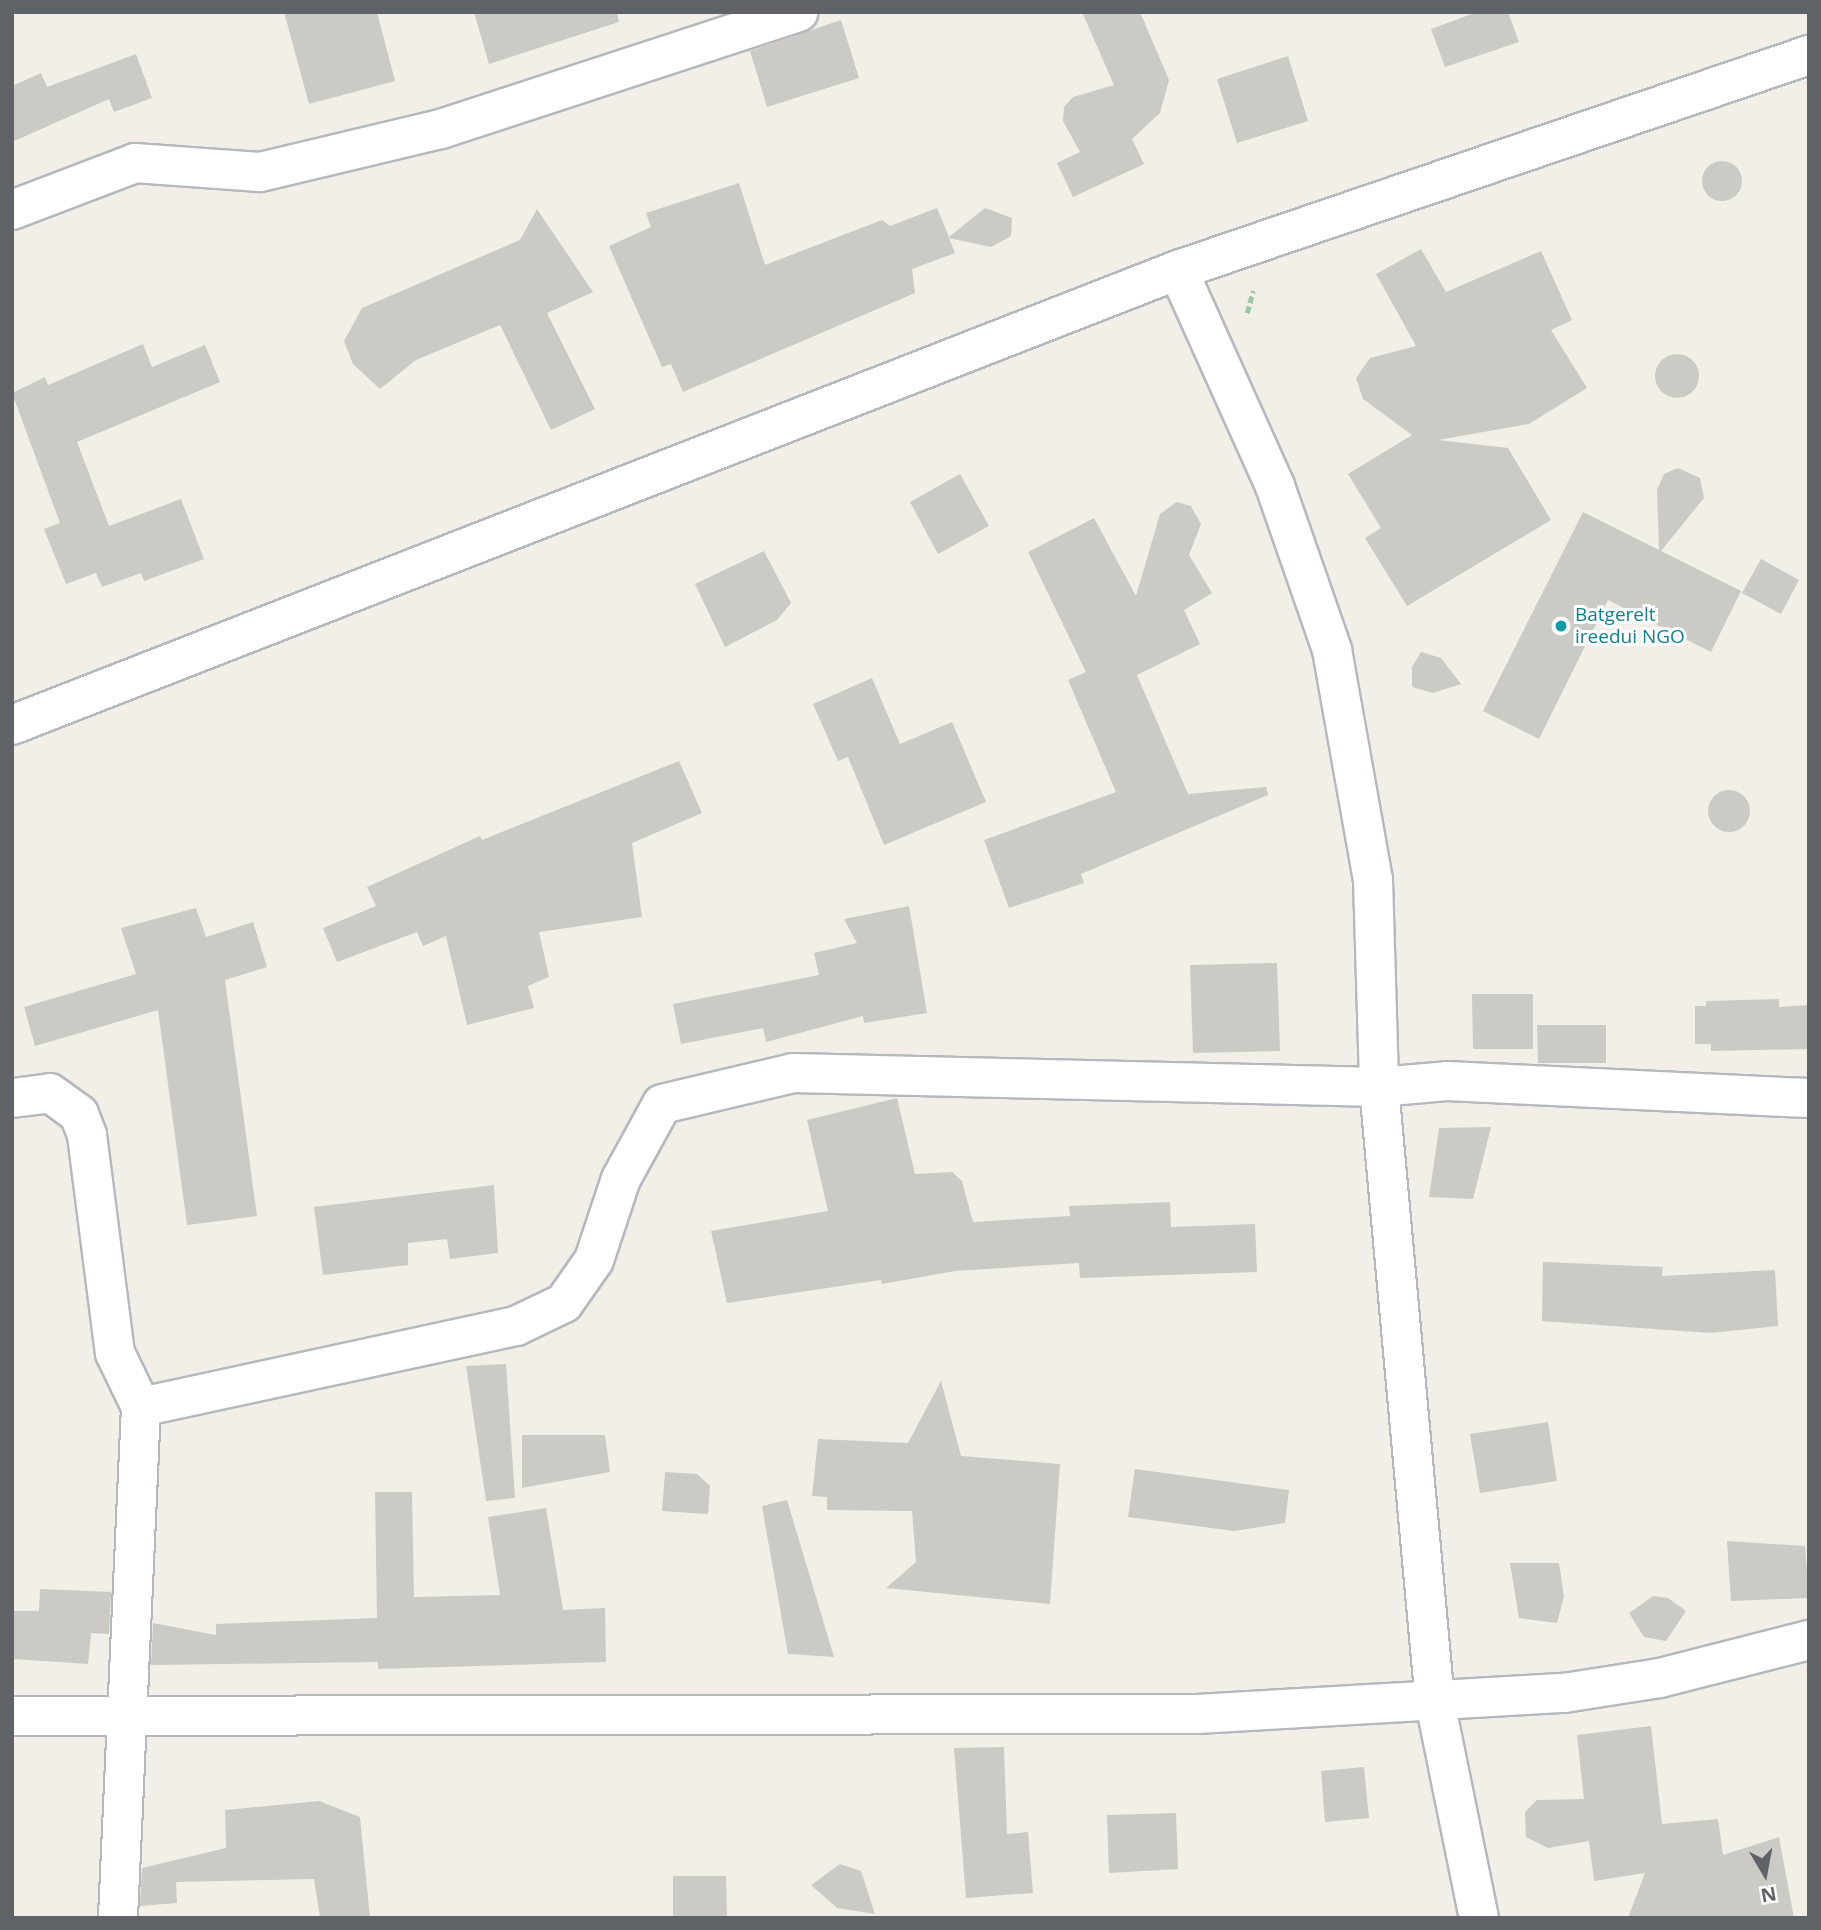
<!DOCTYPE html>
<html>
<head>
<meta charset="utf-8">
<style>
	body { margin:0 }
	#map { position:relative; width:1821px; height:1930px; overflow:hidden; background:#f1efe8; font-family:"Open Sans",sans-serif }
	div>[style] { position:absolute }
	.building>* { inset:0; background:#cccac5 }
	.round { border-radius:50% }
	.path>* { height:4.5px; margin-top:-2.25px; transform-origin:0; background:repeating-linear-gradient(90deg,#9cc7a9 0 7px,transparent 0 10.5px) }
	.roads { filter:drop-shadow(2px 0 #b5b8bc) drop-shadow(-2px 0 #b5b8bc) drop-shadow(0 2px #b5b8bc) drop-shadow(0 -2px #b5b8bc) }
	.minor>* { height:38px; margin:-19px; padding:0 19px; transform-origin:19px; border-radius:19px; background:#fff }
	.dots>* { width:19px; height:19px; translate:-50% -50%; box-sizing:border-box; border:4px solid #fff; border-radius:50% }
	span { translate:-50% -50%; white-space:nowrap; text-align:center; line-height:1.15; -webkit-text-stroke:6px #fff; paint-order:stroke }
	.culture-label { font-size:19px; color:#0d838f }
	.left { translate:0 -50%; text-align:left }
	.frame { position:absolute; inset:0; border:14px solid #5f6368; pointer-events:none }
	.north { position:absolute; left:1730px; top:1839px; width:70px; height:70px; -webkit-text-stroke:5px #fff; paint-order:stroke; rotate:170deg; font-size:19px; font-weight:700; line-height:28px; text-align:center; color:#5f6368 }
	.north::after { content:''; display:block; margin:auto; width:24px; height:32px; background:#5f6368; clip-path:polygon(50% 0,100% 100%,50% 72%,0 100%) }
</style>
</head>
<body>
<div id="map">
	<div class="building">
		<i style="clip-path:polygon(284px 12px,377px 12px,395px 81px,309px 104px)"></i>
		<i style="clip-path:polygon(474px 12px,617px 12px,619px 22px,489px 64px)"></i>
		<i style="clip-path:polygon(1082px 12px,1140px 12px,1169px 80px,1160px 113px,1132px 139px,1144px 164px,1073px 197px,1057px 163px,1080px 152px,1063px 121px,1064px 107px,1073px 97px,1114px 85px)"></i>
		<i style="clip-path:polygon(1477px 12px,1508px 12px,1519px 42px,1445px 67px,1431px 29px)"></i>
		<i style="clip-path:polygon(841px 20px,859px 78px,767px 107px,750px 51px)"></i>
		<i style="clip-path:polygon(136px 54px,152px 98px,114px 112px,109px 99px,12px 142px,12px 86px,41px 73px,47px 87px)"></i>
		<i style="clip-path:polygon(1288px 56px,1308px 121px,1237px 143px,1217px 79px)"></i>
		<i class="round" style="left:1702px;top:161px;width:40px;height:40px"></i>
		<i style="clip-path:polygon(739px 183px,765px 265px,882px 220px,890px 226px,937px 208px,949px 237px,985px 208px,1012px 218px,1011px 236px,991px 247px,949px 238px,955px 253px,912px 269px,915px 293px,683px 392px,671px 364px,662px 367px,609px 246px,651px 227px,646px 213px)"></i>
		<i style="clip-path:polygon(537px 209px,593px 292px,547px 313px,595px 409px,551px 430px,500px 325px,416px 360px,380px 389px,353px 364px,344px 341px,362px 308px,520px 240px)"></i>
		<i style="clip-path:polygon(1421px 249px,1446px 292px,1541px 251px,1572px 320px,1551px 330px,1587px 388px,1529px 424px,1438px 440px,1508px 448px,1551px 520px,1407px 606px,1365px 538px,1381px 528px,1348px 474px,1412px 435px,1363px 399px,1356px 378px,1370px 358px,1416px 346px,1376px 274px)"></i>
		<i style="clip-path:polygon(143px 344px,152px 367px,205px 345px,220px 382px,77px 442px,109px 526px,181px 499px,204px 559px,144px 581px,141px 573px,102px 587px,96px 573px,66px 584px,44px 529px,60px 523px,12px 393px,45px 377px,48px 385px)"></i>
		<i class="round" style="left:1655px;top:354px;width:44px;height:44px"></i>
		<i style="clip-path:polygon(1678px 468px,1700px 478px,1704px 498px,1661px 551px,1741px 591px,1711px 652px,1608px 600px,1539px 739px,1483px 711px,1583px 512px,1659px 550px,1657px 490px,1664px 474px)"></i>
		<i style="clip-path:polygon(960px 474px,989px 526px,938px 554px,910px 502px)"></i>
		<i style="clip-path:polygon(1177px 502px,1191px 506px,1201px 524px,1189px 555px,1212px 593px,1184px 610px,1200px 644px,1137px 675px,1188px 794px,1266px 787px,1268px 795px,1081px 874px,1084px 883px,1009px 908px,984px 840px,1116px 792px,1068px 680px,1086px 672px,1028px 552px,1094px 518px,1136px 596px,1160px 514px)"></i>
		<i style="clip-path:polygon(764px 551px,791px 603px,777px 620px,725px 647px,695px 584px)"></i>
		<i style="clip-path:polygon(1761px 559px,1799px 580px,1781px 614px,1742px 593px)"></i>
		<i style="clip-path:polygon(1421px 652px,1441px 658px,1461px 684px,1433px 693px,1412px 687px,1412px 667px)"></i>
		<i style="clip-path:polygon(872px 678px,900px 744px,952px 722px,986px 802px,884px 845px,848px 757px,838px 761px,813px 704px)"></i>
		<i style="clip-path:polygon(679px 761px,702px 813px,632px 843px,642px 917px,539px 932px,549px 977px,528px 986px,534px 1008px,467px 1025px,446px 936px,423px 946px,417px 932px,337px 962px,323px 928px,376px 906px,367px 887px,480px 836px,482px 840px)"></i>
		<i class="round" style="left:1708px;top:790px;width:42px;height:42px"></i>
		<i style="clip-path:polygon(909px 906px,927px 1013px,864px 1023px,863px 1016px,766px 1042px,763px 1028px,681px 1044px,673px 1004px,819px 975px,814px 953px,857px 943px,844px 919px)"></i>
		<i style="clip-path:polygon(196px 908px,206px 937px,253px 922px,267px 967px,225px 980px,257px 1216px,187px 1225px,158px 1010px,35px 1046px,24px 1007px,136px 974px,121px 928px)"></i>
		<i style="clip-path:polygon(1277px 963px,1280px 1051px,1193px 1053px,1190px 965px)"></i>
		<i style="clip-path:polygon(1472px 994px,1533px 994px,1533px 1049px,1473px 1049px)"></i>
		<i style="clip-path:polygon(1779px 999px,1779px 1007px,1809px 1005px,1809px 1049px,1711px 1051px,1711px 1044px,1695px 1044px,1695px 1006px,1706px 1006px,1706px 1001px)"></i>
		<i style="clip-path:polygon(1537px 1025px,1606px 1025px,1606px 1063px,1538px 1063px)"></i>
		<i style="clip-path:polygon(897px 1098px,915px 1174px,952px 1172px,962px 1181px,973px 1222px,1070px 1216px,1069px 1206px,1170px 1202px,1171px 1227px,1255px 1224px,1257px 1272px,1080px 1278px,1079px 1263px,955px 1271px,882px 1284px,881px 1280px,727px 1303px,711px 1231px,828px 1211px,807px 1120px)"></i>
		<i style="clip-path:polygon(1491px 1127px,1473px 1199px,1429px 1197px,1439px 1128px)"></i>
		<i style="clip-path:polygon(494px 1185px,498px 1253px,450px 1259px,447px 1239px,408px 1243px,408px 1265px,323px 1275px,314px 1207px)"></i>
		<i style="clip-path:polygon(1543px 1262px,1663px 1267px,1662px 1276px,1775px 1270px,1778px 1326px,1710px 1333px,1542px 1321px)"></i>
		<i style="clip-path:polygon(506px 1364px,515px 1498px,486px 1501px,466px 1366px)"></i>
		<i style="clip-path:polygon(941px 1381px,961px 1456px,1060px 1464px,1050px 1604px,886px 1588px,916px 1562px,912px 1511px,827px 1510px,827px 1497px,812px 1496px,818px 1439px,908px 1443px)"></i>
		<i style="clip-path:polygon(1548px 1422px,1557px 1481px,1480px 1493px,1470px 1434px)"></i>
		<i style="clip-path:polygon(522px 1435px,605px 1435px,610px 1472px,522px 1488px)"></i>
		<i style="clip-path:polygon(1135px 1469px,1289px 1490px,1285px 1523px,1234px 1531px,1128px 1517px)"></i>
		<i style="clip-path:polygon(665px 1472px,697px 1474px,710px 1486px,708px 1514px,662px 1511px)"></i>
		<i style="clip-path:polygon(375px 1492px,412px 1492px,414px 1597px,500px 1595px,488px 1517px,546px 1508px,563px 1610px,605px 1608px,606px 1662px,378px 1669px,378px 1662px,151px 1665px,153px 1623px,216px 1635px,216px 1624px,377px 1618px)"></i>
		<i style="clip-path:polygon(787px 1500px,834px 1657px,788px 1654px,762px 1506px)"></i>
		<i style="clip-path:polygon(1727px 1541px,1805px 1546px,1809px 1598px,1731px 1601px)"></i>
		<i style="clip-path:polygon(1510px 1563px,1559px 1563px,1564px 1596px,1557px 1623px,1519px 1618px)"></i>
		<i style="clip-path:polygon(40px 1589px,111px 1592px,109px 1634px,91px 1633px,88px 1664px,12px 1659px,12px 1611px,39px 1611px)"></i>
		<i style="clip-path:polygon(1653px 1596px,1668px 1598px,1686px 1611px,1666px 1641px,1644px 1637px,1629px 1613px)"></i>
		<i style="clip-path:polygon(1651px 1726px,1662px 1824px,1718px 1819px,1723px 1855px,1779px 1837px,1794px 1918px,1628px 1918px,1645px 1873px,1594px 1881px,1589px 1841px,1548px 1848px,1526px 1837px,1525px 1812px,1537px 1800px,1584px 1799px,1577px 1735px)"></i>
		<i style="clip-path:polygon(1004px 1747px,1007px 1834px,1028px 1832px,1033px 1893px,966px 1898px,954px 1748px)"></i>
		<i style="clip-path:polygon(1364px 1767px,1369px 1818px,1325px 1822px,1321px 1771px)"></i>
		<i style="clip-path:polygon(319px 1801px,360px 1817px,370px 1918px,320px 1918px,314px 1879px,176px 1882px,177px 1903px,140px 1906px,142px 1868px,226px 1848px,225px 1810px)"></i>
		<i style="clip-path:polygon(1176px 1813px,1178px 1869px,1109px 1873px,1107px 1815px)"></i>
		<i style="clip-path:polygon(840px 1864px,861px 1871px,875px 1914px,837px 1908px,811px 1885px)"></i>
		<i style="clip-path:polygon(673px 1876px,726px 1876px,727px 1918px,673px 1918px)"></i>
	</div>
	<div class="path">
		<i style="left:1247px;top:313px;width:23px;rotate:-75deg"></i>
	</div>
	<div class="roads">
		<div class="minor">
			<i style="left:12px;top:210px;width:132px;rotate:-20.9deg"></i>
			<i style="left:135px;top:163px;width:125px;rotate:4.1deg"></i>
			<i style="left:260px;top:172px;width:186px;rotate:-13.4deg"></i>
			<i style="left:441px;top:129px;width:376px;rotate:-18.1deg"></i>
			<i style="left:1178px;top:270px;width:237px;rotate:65.8deg"></i>
			<i style="left:1275px;top:486px;width:174px;rotate:70.8deg"></i>
			<i style="left:1332px;top:650px;width:234px;rotate:79.9deg"></i>
			<i style="left:1373px;top:880px;width:207px;rotate:88.3deg"></i>
			<i style="left:1379px;top:1087px;width:618px;rotate:84.8deg"></i>
			<i style="left:1435px;top:1702px;width:220px;rotate:78.5deg"></i>
			<i style="left:12px;top:725px;width:1252px;rotate:-21.32deg"></i>
			<i style="left:1178px;top:270px;width:667px;rotate:-18.82deg"></i>
			<i style="left:12px;top:1098px;width:38px;rotate:-7deg"></i>
			<i style="left:50px;top:1093px;width:36px;rotate:36deg"></i>
			<i style="left:79px;top:1114px;width:22px;rotate:69deg"></i>
			<i style="left:87px;top:1135px;width:220px;rotate:82.7deg"></i>
			<i style="left:115px;top:1353px;width:60px;rotate:64.3deg"></i>
			<i style="left:141px;top:1407px;width:512px;rotate:92.58deg"></i>
			<i style="left:141px;top:1407px;width:384px;rotate:-12.2deg"></i>
			<i style="left:516px;top:1326px;width:53px;rotate:-25.6deg"></i>
			<i style="left:564px;top:1303px;width:52px;rotate:-55.1deg"></i>
			<i style="left:594px;top:1260px;width:85px;rotate:-71.6deg"></i>
			<i style="left:621px;top:1179px;width:85px;rotate:-61.3deg"></i>
			<i style="left:662px;top:1104px;width:135px;rotate:-13.3deg"></i>
			<i style="left:793px;top:1073px;width:586px;rotate:1.37deg"></i>
			<i style="left:1379px;top:1087px;width:68px;rotate:-5deg"></i>
			<i style="left:1447px;top:1081px;width:362px;rotate:2.7deg"></i>
			<i style="left:12px;top:1716px;width:1185px;rotate:-0.1deg"></i>
			<i style="left:1197px;top:1714px;width:368px;rotate:-3.3deg"></i>
			<i style="left:1564px;top:1693px;width:97px;rotate:-8.9deg"></i>
			<i style="left:1660px;top:1678px;width:154px;rotate:-14.3deg"></i>
		</div>
	</div>
	<div class="dots">
		<i style="left:1561px;top:626px;background:#0f9aa8"></i>
	</div>
	<div class="culture-label">
		<span class="left" style="left:1575px;top:626px">Batgerelt<br>ireedui NGO</span>
	</div>
	<div class="frame"></div>
	<div class="north">N</div>
</div>
</body>
</html>
